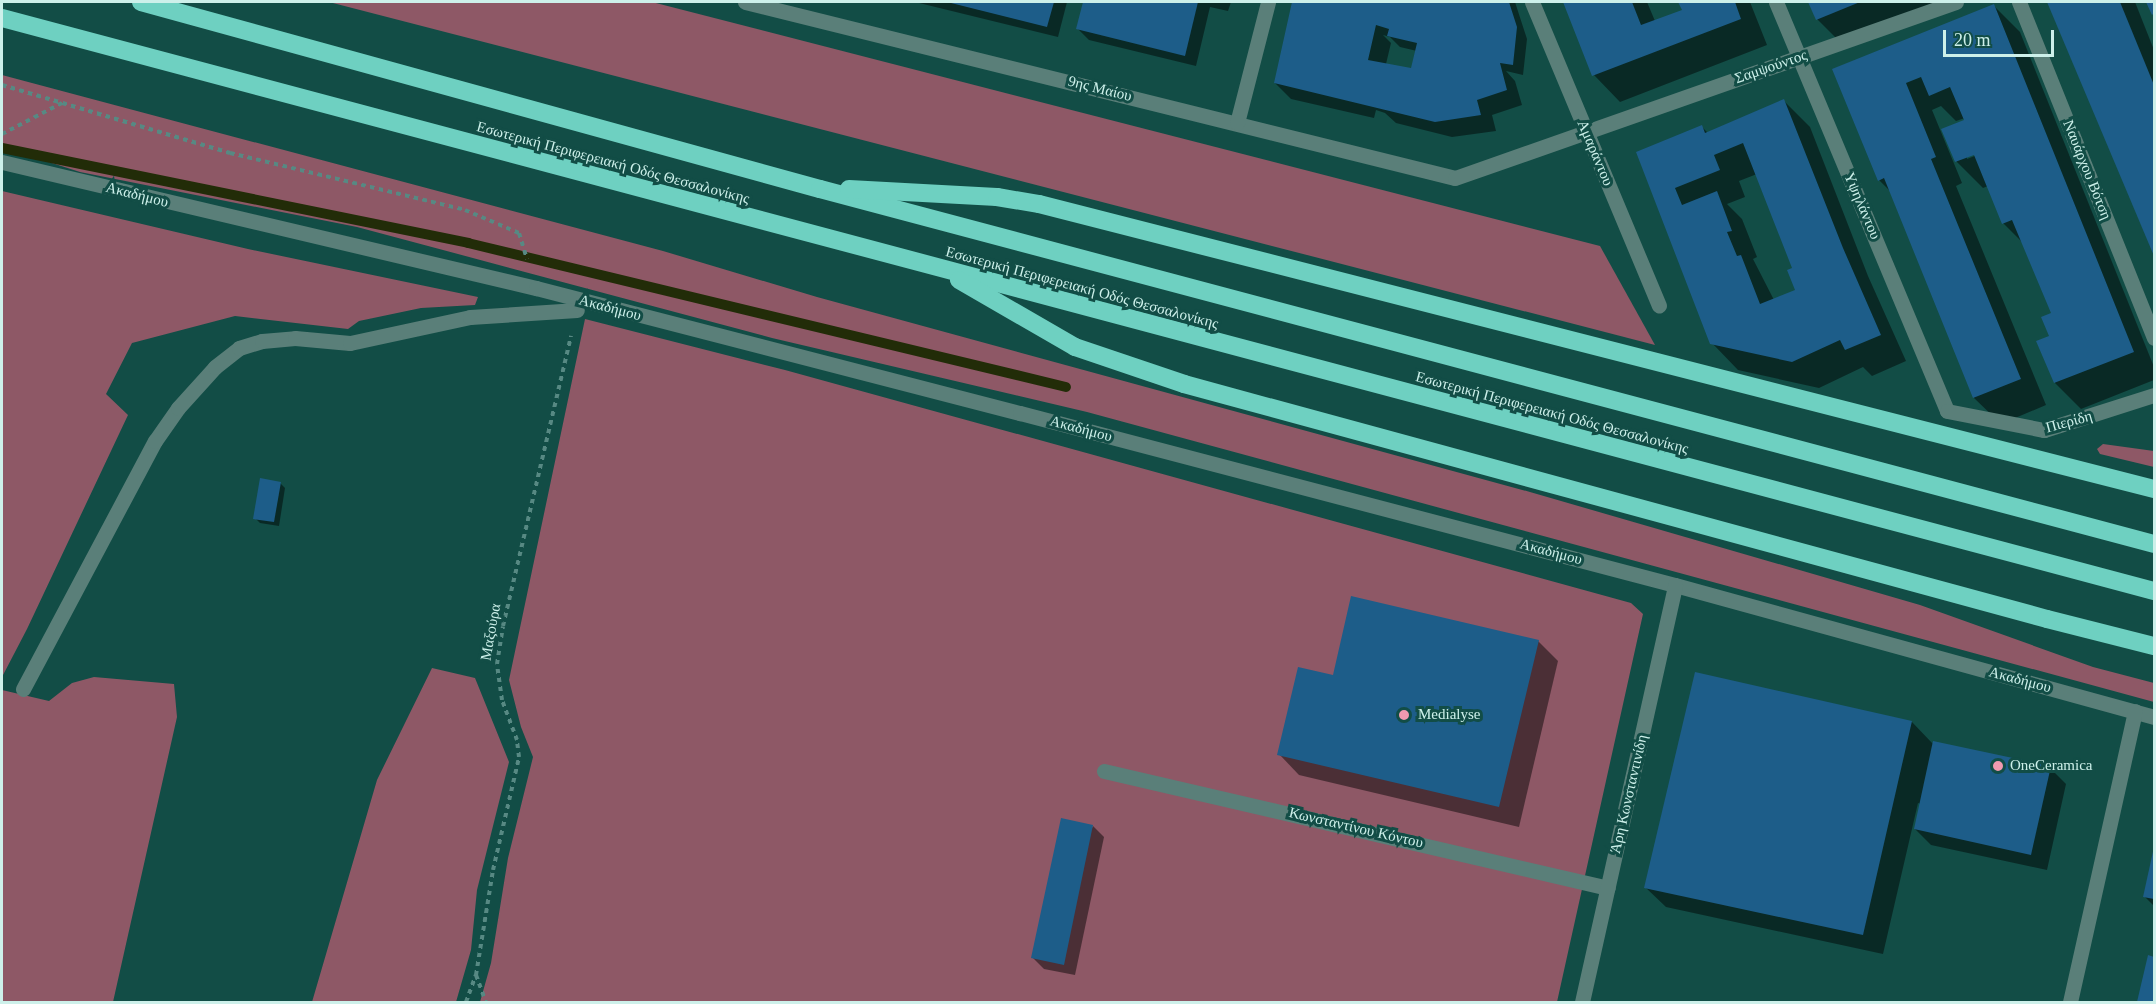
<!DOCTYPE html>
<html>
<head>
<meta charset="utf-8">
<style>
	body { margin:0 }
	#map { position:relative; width:2156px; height:1004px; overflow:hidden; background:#124d46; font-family:"Times New Roman",serif }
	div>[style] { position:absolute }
	.green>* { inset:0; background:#8e5866 }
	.shadow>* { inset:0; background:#0007 }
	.stream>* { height:10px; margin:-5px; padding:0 5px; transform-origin:5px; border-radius:5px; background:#222c08 }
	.building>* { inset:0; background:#1d5d89 }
	.path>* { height:4px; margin-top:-2px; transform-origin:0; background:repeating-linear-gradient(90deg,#578983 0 4.5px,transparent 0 9px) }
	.minor>* { height:15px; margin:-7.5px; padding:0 7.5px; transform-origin:7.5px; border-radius:7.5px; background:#5a7f79 }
	.highway>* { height:18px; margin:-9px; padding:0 9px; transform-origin:9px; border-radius:9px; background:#6ed0c1 }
	.dots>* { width:16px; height:16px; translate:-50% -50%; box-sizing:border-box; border:3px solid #124d46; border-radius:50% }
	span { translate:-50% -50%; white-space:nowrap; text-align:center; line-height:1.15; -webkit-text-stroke:6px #124d46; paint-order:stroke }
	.street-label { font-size:15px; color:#cdf0ea }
	.poi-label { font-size:15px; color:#cdf0ea }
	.left { translate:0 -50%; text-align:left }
	.frame { position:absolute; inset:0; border:3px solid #cdf0ea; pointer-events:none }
	.scale { position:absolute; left:1943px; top:30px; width:111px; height:27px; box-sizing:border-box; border:3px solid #cdf0ea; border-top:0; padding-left:8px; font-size:18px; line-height:21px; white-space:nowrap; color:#cdf0ea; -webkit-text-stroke:4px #124d46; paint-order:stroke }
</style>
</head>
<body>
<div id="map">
	<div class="green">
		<i style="clip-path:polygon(329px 2px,652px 2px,1600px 246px,1655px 345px)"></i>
		<i style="clip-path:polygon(2px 75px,663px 251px,817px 297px,1530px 492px,1920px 605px,2093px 667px,2154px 683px,2154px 702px,1087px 412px,772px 338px,357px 227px,80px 172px,2px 147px)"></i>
		<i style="clip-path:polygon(2px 191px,248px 249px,478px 297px,475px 305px,421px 308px,359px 321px,348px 329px,235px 316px,132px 343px,106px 394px,128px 415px,27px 629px,2px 677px)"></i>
		<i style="clip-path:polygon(585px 319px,785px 370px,1631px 603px,1643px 614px,1557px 1002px,480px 1002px,491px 963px,508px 858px,533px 757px,521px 727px,509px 680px)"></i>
		<i style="clip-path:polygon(2103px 444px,2154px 451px,2154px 467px,2100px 454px,2097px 449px)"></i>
		<i style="clip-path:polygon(432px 668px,475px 678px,509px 762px,477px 890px,471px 950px,456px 1002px,312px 1002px,377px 780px)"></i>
		<i style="clip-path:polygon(94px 677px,174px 684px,177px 717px,113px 1002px,2px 1002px,2px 690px,49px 701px,72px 683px)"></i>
	</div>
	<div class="shadow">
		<i style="clip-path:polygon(915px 2px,1067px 2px,1058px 37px)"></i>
		<i style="clip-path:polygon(1084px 2px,1231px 2px,1228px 11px,1210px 7px,1196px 66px,1089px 40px,1078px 29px)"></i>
		<i style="clip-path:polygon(evenodd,1294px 2px,1515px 2px,1527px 39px,1523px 75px,1506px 71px,1515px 81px,1522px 105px,1492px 115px,1496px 131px,1452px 137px,1396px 123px,1385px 113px,1376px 110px,1374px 118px,1291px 99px,1275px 83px,1294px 2px,1383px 35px,1390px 37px,1400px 47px,1417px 51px,1412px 70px,1386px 64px,1391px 43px,1383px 35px)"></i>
		<i style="clip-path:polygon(1565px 2px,1647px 2px,1655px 21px,1684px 11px,1680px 2px,1750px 2px,1767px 45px,1620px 102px,1594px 75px)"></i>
		<i style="clip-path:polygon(1810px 2px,1951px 2px,1843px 45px,1817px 19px)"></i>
		<i style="clip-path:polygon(2049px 2px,2135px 2px,2154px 50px,2154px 252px)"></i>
		<i style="clip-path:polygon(evenodd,1994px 6px,2020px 32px,2154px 367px,2154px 380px,2081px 409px,2055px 383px,2051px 337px,2053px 314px,2023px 243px,2003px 223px,1988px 186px,1983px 188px,1957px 162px,1943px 130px,1966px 121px,1965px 118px,1956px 121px,1941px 106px,1932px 110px,1962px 183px,1956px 186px,2046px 405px,2001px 424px,1974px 398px,1890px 191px,1879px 180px,1834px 69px,1994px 6px,1982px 153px,1967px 159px,1967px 156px,1982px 153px)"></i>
		<i style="clip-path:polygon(evenodd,1784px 101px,1810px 127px,1868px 276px,1906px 361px,1872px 376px,1863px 367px,1819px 388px,1738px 370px,1712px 343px,1638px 153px,1702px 127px,1708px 133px,1784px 101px,1757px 174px,1794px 268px,1797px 291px,1774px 300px,1753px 259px,1757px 257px,1742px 219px,1727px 204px,1745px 197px,1739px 181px,1757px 174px)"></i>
		<i style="clip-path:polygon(280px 483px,285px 488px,279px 526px,260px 523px,255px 518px)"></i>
		<i style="clip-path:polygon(1538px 641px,1558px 661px,1519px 827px,1299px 775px,1279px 754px,1334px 677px)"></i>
		<i style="clip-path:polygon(1697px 674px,1912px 722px,1933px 744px,2050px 768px,2066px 784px,2047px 870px,1931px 845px,1915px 829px,1921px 804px,1918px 803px,1883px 954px,1666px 907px,1645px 887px)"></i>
		<i style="clip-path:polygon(1093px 826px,1104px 837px,1075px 975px,1044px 969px,1033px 958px)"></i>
		<i style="clip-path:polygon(2154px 850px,2154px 906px,2144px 896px)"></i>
		<i style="clip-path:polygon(2149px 957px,2154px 958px,2154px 1002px,2138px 1002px)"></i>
	</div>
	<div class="stream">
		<i style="left:2px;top:148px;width:476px;rotate:11.5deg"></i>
		<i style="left:468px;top:243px;width:615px;rotate:13.54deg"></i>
	</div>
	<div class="building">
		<i style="clip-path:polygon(947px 2px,1054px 2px,1047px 27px)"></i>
		<i style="clip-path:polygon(1083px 2px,1198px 2px,1185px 56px,1076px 29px)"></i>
		<i style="clip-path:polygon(evenodd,1292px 2px,1509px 2px,1517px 27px,1513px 65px,1500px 63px,1507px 90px,1477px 100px,1481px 115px,1435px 122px,1274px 83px,1292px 2px,1376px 25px,1389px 29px,1387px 36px,1417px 43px,1411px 68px,1368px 60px,1376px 25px)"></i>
		<i style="clip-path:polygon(1563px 2px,1632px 2px,1641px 25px,1682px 10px,1678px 2px,1735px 2px,1741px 19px,1592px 76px)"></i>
		<i style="clip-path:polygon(1808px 2px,1860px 2px,1816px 20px)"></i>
		<i style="clip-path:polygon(2047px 2px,2120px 2px,2154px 85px,2154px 256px)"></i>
		<i style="clip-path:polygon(2146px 2px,2154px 2px,2154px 13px,2152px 15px)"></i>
		<i style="clip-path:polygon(1994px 4px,2134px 352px,2054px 383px,2036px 341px,2049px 336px,2041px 317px,2051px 313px,2012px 220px,2002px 224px,1974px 155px,1955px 162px,1941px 129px,1964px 120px,1950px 87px,1929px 96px,1921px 77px,1906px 83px,1936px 157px,1931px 159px,2021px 379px,1973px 398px,1884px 178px,1878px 181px,1832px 69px)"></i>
		<i style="clip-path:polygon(evenodd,1784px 99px,1843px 248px,1881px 335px,1845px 350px,1840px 340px,1792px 362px,1710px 344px,1636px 152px,1702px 125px,1705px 133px,1784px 99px,1743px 143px,1792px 268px,1787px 270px,1795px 290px,1760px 304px,1741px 255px,1737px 256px,1727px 232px,1732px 231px,1717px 191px,1682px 205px,1675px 188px,1720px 170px,1714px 155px,1743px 143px)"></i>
		<i style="clip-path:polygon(260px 478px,281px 482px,274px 522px,253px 519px)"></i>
		<i style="clip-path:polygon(1351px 596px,1539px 640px,1499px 807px,1277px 755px,1298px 667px,1333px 675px)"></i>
		<i style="clip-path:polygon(1695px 672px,1912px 721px,1863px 935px,1644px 888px)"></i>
		<i style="clip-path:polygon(1933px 741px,2051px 766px,2031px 855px,1914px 829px)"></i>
		<i style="clip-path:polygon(1061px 818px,1093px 825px,1064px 965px,1031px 958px)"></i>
		<i style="clip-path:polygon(2154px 847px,2154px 899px,2143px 897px)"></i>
		<i style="clip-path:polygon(2148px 955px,2154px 957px,2154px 1002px,2137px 1002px)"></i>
	</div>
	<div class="path">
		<i style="left:2px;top:85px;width:238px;rotate:16.6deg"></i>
		<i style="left:230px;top:153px;width:242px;rotate:13.6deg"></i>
		<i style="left:465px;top:210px;width:59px;rotate:23.1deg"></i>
		<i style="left:519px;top:233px;width:27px;rotate:73deg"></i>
		<i style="left:2px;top:134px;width:68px;rotate:-27.3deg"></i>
		<i style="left:476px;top:975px;width:29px;rotate:70deg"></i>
		<i style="left:466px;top:1002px;width:29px;rotate:-70deg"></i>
		<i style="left:476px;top:975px;width:106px;rotate:-80.8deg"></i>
		<i style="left:493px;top:870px;width:116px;rotate:-77deg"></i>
		<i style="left:519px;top:757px;width:17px;rotate:-97deg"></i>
		<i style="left:517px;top:740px;width:43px;rotate:-110.6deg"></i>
		<i style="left:502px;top:700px;width:36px;rotate:-98deg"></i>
		<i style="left:497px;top:664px;width:38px;rotate:-81deg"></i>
		<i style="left:503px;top:626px;width:298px;rotate:-76.8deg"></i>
	</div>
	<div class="minor">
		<i style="left:745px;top:2px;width:731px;rotate:13.92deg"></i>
		<i style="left:1455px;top:178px;width:531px;rotate:-19.36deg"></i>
		<i style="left:1532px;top:2px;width:329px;rotate:67.3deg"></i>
		<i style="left:1776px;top:2px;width:443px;rotate:67.3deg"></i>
		<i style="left:1947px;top:411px;width:99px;rotate:11.1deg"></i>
		<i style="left:2044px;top:430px;width:115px;rotate:-17.7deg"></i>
		<i style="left:2019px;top:2px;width:362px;rotate:68.1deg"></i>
		<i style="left:1237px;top:123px;width:125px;rotate:-75.6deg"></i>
		<i style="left:2px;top:162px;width:549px;rotate:13.28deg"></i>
		<i style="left:536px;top:288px;width:500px;rotate:14.5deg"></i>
		<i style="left:1020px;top:413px;width:677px;rotate:14.71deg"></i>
		<i style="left:1675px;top:585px;width:497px;rotate:15.4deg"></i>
		<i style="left:23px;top:689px;width:281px;rotate:-62deg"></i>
		<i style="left:155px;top:441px;width:40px;rotate:-55.1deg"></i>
		<i style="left:178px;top:408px;width:55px;rotate:-47.9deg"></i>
		<i style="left:215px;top:367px;width:31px;rotate:-38deg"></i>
		<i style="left:239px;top:348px;width:24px;rotate:-17deg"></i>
		<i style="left:262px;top:341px;width:33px;rotate:-5deg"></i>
		<i style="left:295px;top:338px;width:55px;rotate:5.2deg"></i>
		<i style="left:350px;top:343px;width:123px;rotate:-12.2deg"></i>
		<i style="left:470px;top:317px;width:107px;rotate:-3.7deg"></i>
		<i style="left:1104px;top:771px;width:517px;rotate:13.07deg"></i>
		<i style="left:1582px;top:1002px;width:427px;rotate:-77.4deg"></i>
		<i style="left:2070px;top:1002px;width:298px;rotate:-77.4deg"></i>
	</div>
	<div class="highway">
		<i style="left:141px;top:2px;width:704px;rotate:15.4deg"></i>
		<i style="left:820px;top:189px;width:1380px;rotate:14.9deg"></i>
		<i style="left:2px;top:18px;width:2227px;rotate:14.91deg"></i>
		<i style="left:849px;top:189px;width:148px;rotate:3.1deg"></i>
		<i style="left:997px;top:197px;width:43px;rotate:9.5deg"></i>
		<i style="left:1039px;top:204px;width:1151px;rotate:14.34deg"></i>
		<i style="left:959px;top:280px;width:134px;rotate:30deg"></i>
		<i style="left:1075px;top:347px;width:115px;rotate:18.7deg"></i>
		<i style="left:1184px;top:384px;width:894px;rotate:15.23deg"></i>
		<i style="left:2047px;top:619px;width:110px;rotate:14.2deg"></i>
	</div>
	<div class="dots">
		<i style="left:1404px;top:715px;background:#f19ab0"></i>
		<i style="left:1998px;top:766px;background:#f19ab0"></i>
	</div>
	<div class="street-label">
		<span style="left:1771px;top:67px;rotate:-19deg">Σαμψούντος</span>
		<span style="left:1100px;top:89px;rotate:14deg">9ης Μαίου</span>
		<span style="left:1595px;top:153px;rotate:67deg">Αμαράντου</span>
		<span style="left:613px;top:163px;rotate:15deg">Εσωτερική Περιφερειακή Οδός Θεσσαλονίκης</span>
		<span style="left:2087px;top:170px;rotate:68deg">Ναυάρχου Βότση</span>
		<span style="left:137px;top:195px;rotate:14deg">Ακαδήμου</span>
		<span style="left:1862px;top:206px;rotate:67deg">Υψηλάντου</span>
		<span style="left:1082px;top:288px;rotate:15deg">Εσωτερική Περιφερειακή Οδός Θεσσαλονίκης</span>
		<span style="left:610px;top:308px;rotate:15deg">Ακαδήμου</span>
		<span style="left:1552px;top:413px;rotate:15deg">Εσωτερική Περιφερειακή Οδός Θεσσαλονίκης</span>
		<span style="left:2069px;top:422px;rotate:-15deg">Πιερίδη</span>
		<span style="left:1081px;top:429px;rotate:15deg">Ακαδήμου</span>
		<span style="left:1551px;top:552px;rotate:15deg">Ακαδήμου</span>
		<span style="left:491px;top:632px;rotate:-80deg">Μαξούρα</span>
		<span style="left:2020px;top:680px;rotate:15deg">Ακαδήμου</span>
		<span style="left:1629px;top:794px;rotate:-77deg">Άρη Κωνσταντινίδη</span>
		<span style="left:1356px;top:828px;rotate:13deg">Κωνσταντίνου Κόντου</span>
	</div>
	<div class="poi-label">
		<span class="left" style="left:1418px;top:715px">Medialyse</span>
		<span class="left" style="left:2010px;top:766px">OneCeramica</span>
	</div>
	<div class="frame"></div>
	<div class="scale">20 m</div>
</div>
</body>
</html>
